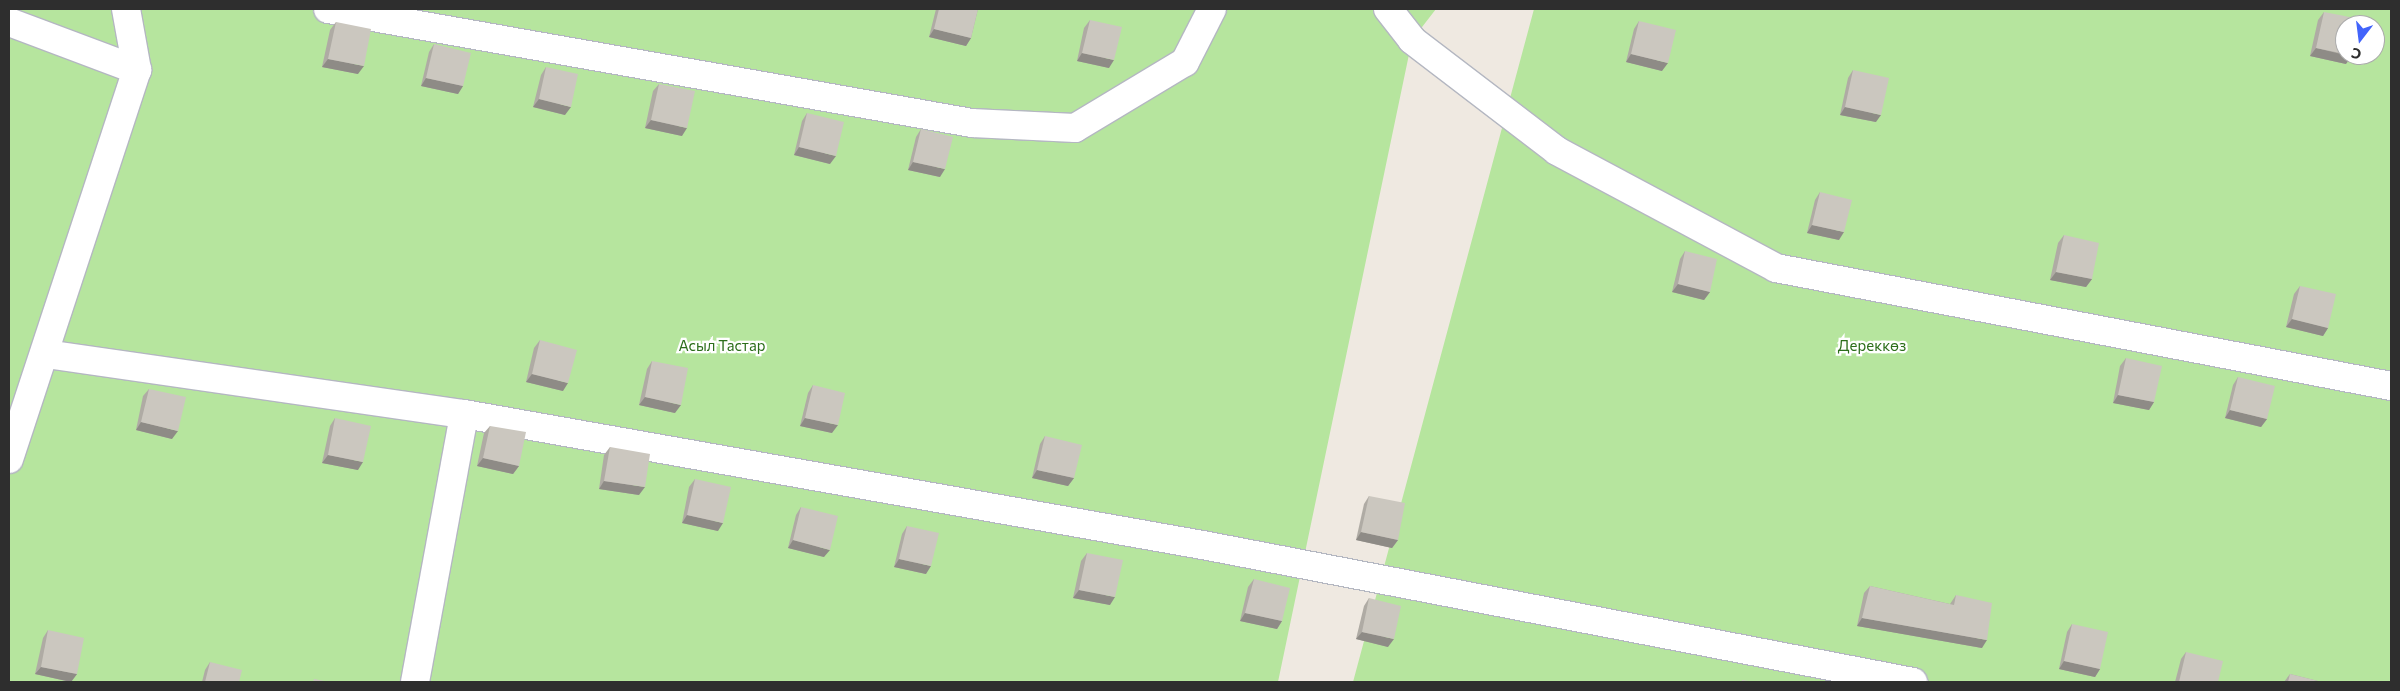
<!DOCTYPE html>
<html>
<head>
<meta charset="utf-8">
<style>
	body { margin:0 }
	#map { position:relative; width:2400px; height:691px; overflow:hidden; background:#efe9e1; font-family:Commissioner,sans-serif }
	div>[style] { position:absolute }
	.green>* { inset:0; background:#b6e59e }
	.roads { filter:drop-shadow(1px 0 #b4b7c1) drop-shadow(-1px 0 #b4b7c1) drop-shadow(0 1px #b4b7c1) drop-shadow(0 -1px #b4b7c1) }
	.minor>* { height:28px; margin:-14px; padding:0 14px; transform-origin:14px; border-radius:14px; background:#fff }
	.wall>* { inset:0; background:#afaba4 }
	.shaded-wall>* { inset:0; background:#8e8b86 }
	.building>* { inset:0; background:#cbc7bf }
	span { translate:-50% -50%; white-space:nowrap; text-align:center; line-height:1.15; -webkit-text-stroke:4.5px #fff; paint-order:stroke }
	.park-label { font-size:15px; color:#2c6e1b }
	.frame { position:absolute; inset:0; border:10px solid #2e2e2e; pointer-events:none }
	.north { position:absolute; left:2335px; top:15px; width:50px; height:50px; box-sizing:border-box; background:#fff; border:1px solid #ababab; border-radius:50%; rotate:195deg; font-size:14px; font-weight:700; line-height:20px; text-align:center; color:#2e2e2e }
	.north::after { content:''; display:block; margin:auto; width:18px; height:22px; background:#4264fb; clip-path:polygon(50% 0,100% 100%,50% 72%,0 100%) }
</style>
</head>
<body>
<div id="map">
	<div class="green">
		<i style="clip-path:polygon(9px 9px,1436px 9px,1412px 40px,1278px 682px,9px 682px)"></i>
		<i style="clip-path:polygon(evenodd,1534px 9px,2391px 9px,2391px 682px,1353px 682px,1534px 9px,2345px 25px,2375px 25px,2375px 55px,2345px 55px,2345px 25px)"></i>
	</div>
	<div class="roads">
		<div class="minor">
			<i style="left:328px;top:9px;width:654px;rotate:10.04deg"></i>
			<i style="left:972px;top:123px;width:103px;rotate:2.8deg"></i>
			<i style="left:1075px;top:128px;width:128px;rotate:-31deg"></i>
			<i style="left:1185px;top:62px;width:59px;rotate:-63deg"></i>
			<i style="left:1388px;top:9px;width:39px;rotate:52deg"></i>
			<i style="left:1412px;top:40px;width:183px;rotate:37.4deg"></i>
			<i style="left:1557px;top:151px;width:248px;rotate:28.1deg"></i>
			<i style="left:1776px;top:268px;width:626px;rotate:10.86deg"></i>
			<i style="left:9px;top:22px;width:137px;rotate:20.6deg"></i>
			<i style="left:137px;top:70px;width:62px;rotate:-100.2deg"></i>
			<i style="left:46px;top:354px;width:422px;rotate:8.2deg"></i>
			<i style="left:464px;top:414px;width:756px;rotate:10.06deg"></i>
			<i style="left:1208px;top:546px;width:718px;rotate:10.92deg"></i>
			<i style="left:9px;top:459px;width:410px;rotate:-71.8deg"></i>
			<i style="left:415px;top:682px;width:272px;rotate:-79.6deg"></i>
		</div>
	</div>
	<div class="wall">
		<i style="clip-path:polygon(936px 9px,978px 9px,971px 38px,966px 46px,929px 37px)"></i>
		<i style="clip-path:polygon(2324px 12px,2346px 64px,2310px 56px,2318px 20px)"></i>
		<i style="clip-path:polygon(1090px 20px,1109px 68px,1077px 61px,1084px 28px)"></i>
		<i style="clip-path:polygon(1639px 21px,1662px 71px,1626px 62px,1634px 29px)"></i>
		<i style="clip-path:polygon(336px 22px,358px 74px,322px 67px,330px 30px)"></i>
		<i style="clip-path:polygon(434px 44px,463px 86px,458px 94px,421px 86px,429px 52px)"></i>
		<i style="clip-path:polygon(546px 67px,565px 115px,533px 107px,541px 75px)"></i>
		<i style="clip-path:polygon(1853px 70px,1876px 122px,1840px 115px,1848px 78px)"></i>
		<i style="clip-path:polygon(659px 84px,682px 136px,645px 128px,653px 91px)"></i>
		<i style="clip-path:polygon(807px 113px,830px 164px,794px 155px,802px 121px)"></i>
		<i style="clip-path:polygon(921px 129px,940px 177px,908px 170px,916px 137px)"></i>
		<i style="clip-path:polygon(1820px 192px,1839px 240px,1807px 233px,1815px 200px)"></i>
		<i style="clip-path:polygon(2064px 235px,2092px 279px,2086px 287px,2050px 280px,2058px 243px)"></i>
		<i style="clip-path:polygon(1685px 251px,1710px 292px,1704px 300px,1672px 292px,1680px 259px)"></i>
		<i style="clip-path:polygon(2300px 286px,2328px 328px,2323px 336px,2286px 327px,2294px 294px)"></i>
		<i style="clip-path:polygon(540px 340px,563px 391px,526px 382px,534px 348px)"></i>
		<i style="clip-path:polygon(2126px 358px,2154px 402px,2149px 410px,2113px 403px,2120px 366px)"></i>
		<i style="clip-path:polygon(652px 361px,675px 413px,639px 405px,647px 369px)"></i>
		<i style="clip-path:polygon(2238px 377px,2267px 419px,2261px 427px,2225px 418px,2233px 385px)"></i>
		<i style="clip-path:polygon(813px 385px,832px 433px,800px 426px,808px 393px)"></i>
		<i style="clip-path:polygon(149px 389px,172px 439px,136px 430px,143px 396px)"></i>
		<i style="clip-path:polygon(335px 418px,358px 470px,322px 463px,330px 426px)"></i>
		<i style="clip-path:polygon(490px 426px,519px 466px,513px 474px,477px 466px,484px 433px)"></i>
		<i style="clip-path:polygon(1045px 436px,1074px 478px,1068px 486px,1032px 478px,1040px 444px)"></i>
		<i style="clip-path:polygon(610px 447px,639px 495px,599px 489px,604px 455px)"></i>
		<i style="clip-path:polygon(695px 479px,718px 531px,682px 523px,689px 487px)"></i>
		<i style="clip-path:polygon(1369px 496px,1398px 540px,1392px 548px,1356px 540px,1364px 504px)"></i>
		<i style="clip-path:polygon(801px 507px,824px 557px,788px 548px,796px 515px)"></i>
		<i style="clip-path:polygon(907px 526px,926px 574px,894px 567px,902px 534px)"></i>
		<i style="clip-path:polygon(1087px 553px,1110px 605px,1073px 598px,1081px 561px)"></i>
		<i style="clip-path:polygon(1254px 579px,1282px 621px,1277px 629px,1240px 621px,1248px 587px)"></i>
		<i style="clip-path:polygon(1870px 586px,1950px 604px,1956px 595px,1982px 648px,1857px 626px,1864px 593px)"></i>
		<i style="clip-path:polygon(1369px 598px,1388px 647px,1356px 639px,1364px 606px)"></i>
		<i style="clip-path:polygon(2072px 624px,2100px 669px,2095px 677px,2059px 669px,2067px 632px)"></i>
		<i style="clip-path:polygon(48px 630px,77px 674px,71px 682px,35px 674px,43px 638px)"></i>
		<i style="clip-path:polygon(2186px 652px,2218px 682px,2175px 682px,2181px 659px)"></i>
		<i style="clip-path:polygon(210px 662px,239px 682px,202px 682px,205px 670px)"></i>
		<i style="clip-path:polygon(2290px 674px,2322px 682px,2284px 682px)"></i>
	</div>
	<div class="shaded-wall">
		<i style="clip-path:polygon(934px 29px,971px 38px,966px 46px,929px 37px)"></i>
		<i style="clip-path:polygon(2316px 48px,2345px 55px,2352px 56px,2346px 64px,2310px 56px)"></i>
		<i style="clip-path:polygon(1082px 53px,1114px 60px,1109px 68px,1077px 61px)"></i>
		<i style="clip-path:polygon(1631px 54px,1668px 63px,1662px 71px,1626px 62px)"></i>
		<i style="clip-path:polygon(328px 59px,364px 66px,358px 74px,322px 67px)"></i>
		<i style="clip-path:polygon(426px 78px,463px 86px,458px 94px,421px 86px)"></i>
		<i style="clip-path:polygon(539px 99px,571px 107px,565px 115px,533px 107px)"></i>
		<i style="clip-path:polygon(1845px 107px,1881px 115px,1876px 122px,1840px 115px)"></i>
		<i style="clip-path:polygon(651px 120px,687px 128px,682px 136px,645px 128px)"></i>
		<i style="clip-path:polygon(799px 147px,836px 156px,830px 164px,794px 155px)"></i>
		<i style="clip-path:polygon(913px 162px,945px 169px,940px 177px,908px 170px)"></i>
		<i style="clip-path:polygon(1812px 225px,1844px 232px,1839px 240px,1807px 233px)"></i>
		<i style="clip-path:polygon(2056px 272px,2092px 279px,2086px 287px,2050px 280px)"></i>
		<i style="clip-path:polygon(1678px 284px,1710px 292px,1704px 300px,1672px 292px)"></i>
		<i style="clip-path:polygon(2292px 319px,2328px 328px,2323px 336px,2286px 327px)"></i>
		<i style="clip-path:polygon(532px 374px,568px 383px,563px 391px,526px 382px)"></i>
		<i style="clip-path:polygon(2118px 395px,2154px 402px,2149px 410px,2113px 403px)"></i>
		<i style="clip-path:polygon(645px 397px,681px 405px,675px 413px,639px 405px)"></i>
		<i style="clip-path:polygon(2230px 410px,2267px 419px,2261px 427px,2225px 418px)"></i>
		<i style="clip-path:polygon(805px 418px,838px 425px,832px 433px,800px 426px)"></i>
		<i style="clip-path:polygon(141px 422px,178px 431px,172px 439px,136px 430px)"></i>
		<i style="clip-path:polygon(328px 455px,363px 462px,358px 470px,322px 463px)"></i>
		<i style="clip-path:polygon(483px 458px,519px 466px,513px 474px,477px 466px)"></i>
		<i style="clip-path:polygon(1037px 470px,1074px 478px,1068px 486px,1032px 478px)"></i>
		<i style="clip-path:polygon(604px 481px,645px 487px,639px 495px,599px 489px)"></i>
		<i style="clip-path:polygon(687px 515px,723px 523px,718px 531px,682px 523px)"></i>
		<i style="clip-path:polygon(1361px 532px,1398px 540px,1392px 548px,1356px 540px)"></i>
		<i style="clip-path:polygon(793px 540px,830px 550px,824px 557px,788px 548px)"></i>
		<i style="clip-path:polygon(899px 559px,931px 566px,926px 574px,894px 567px)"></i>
		<i style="clip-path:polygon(1079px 590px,1115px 597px,1110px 605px,1073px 598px)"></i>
		<i style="clip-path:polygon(1245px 613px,1282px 621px,1277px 629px,1240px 621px)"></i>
		<i style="clip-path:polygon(1862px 618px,1987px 640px,1982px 648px,1857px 626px)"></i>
		<i style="clip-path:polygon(1362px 632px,1394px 639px,1388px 647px,1356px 639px)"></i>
		<i style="clip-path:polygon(2064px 661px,2100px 669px,2095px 677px,2059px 669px)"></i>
		<i style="clip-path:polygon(41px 667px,77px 674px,71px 682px,35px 674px)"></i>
	</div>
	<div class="building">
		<i style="clip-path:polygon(939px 9px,978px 9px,971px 38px,934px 29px)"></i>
		<i style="clip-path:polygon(2324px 12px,2360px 19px,2358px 25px,2345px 25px,2345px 54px,2316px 48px)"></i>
		<i style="clip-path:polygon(1090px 20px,1122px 27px,1114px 60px,1082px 53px)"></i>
		<i style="clip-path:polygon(1639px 21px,1676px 30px,1668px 63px,1631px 54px)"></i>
		<i style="clip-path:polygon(336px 22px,371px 29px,364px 66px,328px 59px)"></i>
		<i style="clip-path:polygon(434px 44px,471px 53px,463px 86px,426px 78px)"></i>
		<i style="clip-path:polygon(546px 67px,578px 74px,571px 107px,539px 99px)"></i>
		<i style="clip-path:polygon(1853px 70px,1889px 78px,1881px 115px,1845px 107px)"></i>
		<i style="clip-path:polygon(659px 84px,695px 91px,687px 128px,651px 120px)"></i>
		<i style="clip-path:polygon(807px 113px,844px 122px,836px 156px,799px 147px)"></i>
		<i style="clip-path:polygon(921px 129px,953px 137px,945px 169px,913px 162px)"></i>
		<i style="clip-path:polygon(1820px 192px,1852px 200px,1844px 232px,1812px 225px)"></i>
		<i style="clip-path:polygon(2064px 235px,2099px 243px,2092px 279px,2056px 272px)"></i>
		<i style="clip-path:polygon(1685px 251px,1717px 259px,1710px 292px,1678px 284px)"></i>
		<i style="clip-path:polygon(2300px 286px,2336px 294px,2328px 328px,2292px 319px)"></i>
		<i style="clip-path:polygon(540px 340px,577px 350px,568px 383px,532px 374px)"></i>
		<i style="clip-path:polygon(2126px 358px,2162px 366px,2154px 402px,2118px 395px)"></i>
		<i style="clip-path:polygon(652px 361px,688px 368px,681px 405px,645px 397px)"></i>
		<i style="clip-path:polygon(2238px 377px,2275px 386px,2267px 419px,2230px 410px)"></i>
		<i style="clip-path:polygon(813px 385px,845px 393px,838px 425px,805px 418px)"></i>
		<i style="clip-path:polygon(149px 389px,186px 397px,178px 431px,141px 422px)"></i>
		<i style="clip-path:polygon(335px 418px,371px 426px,363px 462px,328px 455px)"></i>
		<i style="clip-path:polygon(490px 426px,526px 432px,519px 466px,483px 458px)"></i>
		<i style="clip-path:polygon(1045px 436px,1082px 445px,1074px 478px,1037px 470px)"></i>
		<i style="clip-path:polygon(610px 447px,650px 454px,645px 487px,604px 481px)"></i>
		<i style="clip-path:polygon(695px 479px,731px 487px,723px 523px,687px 515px)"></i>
		<i style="clip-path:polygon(1369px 496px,1405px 503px,1398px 540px,1361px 532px)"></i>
		<i style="clip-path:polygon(801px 507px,838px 516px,830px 550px,793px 540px)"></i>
		<i style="clip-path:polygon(907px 526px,939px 533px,931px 566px,899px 559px)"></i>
		<i style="clip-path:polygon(1087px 553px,1123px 560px,1115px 597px,1079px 590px)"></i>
		<i style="clip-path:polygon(1254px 579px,1290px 588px,1282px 621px,1245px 613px)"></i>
		<i style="clip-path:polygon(1870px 586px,1954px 605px,1956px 595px,1992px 603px,1987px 640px,1862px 618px)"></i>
		<i style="clip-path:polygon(1369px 598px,1401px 606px,1394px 639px,1362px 632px)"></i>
		<i style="clip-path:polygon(2072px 624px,2108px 632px,2100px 669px,2064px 661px)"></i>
		<i style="clip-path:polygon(48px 630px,84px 638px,77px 674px,41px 667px)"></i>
		<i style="clip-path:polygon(2186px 652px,2223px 661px,2218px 682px,2179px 682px)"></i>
		<i style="clip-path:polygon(210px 662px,242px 670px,239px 682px,205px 682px)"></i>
		<i style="clip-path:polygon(2290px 674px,2322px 682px,2288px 682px)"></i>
		<i style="clip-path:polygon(314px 679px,330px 682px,313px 682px)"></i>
		<i style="clip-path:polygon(1742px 680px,1755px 682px,1742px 682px)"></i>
	</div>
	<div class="park-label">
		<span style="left:722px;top:346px">Асыл Тастар</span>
		<span style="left:1872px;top:346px">Дереккөз</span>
	</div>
	<div class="frame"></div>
	<div class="north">С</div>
</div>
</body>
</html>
